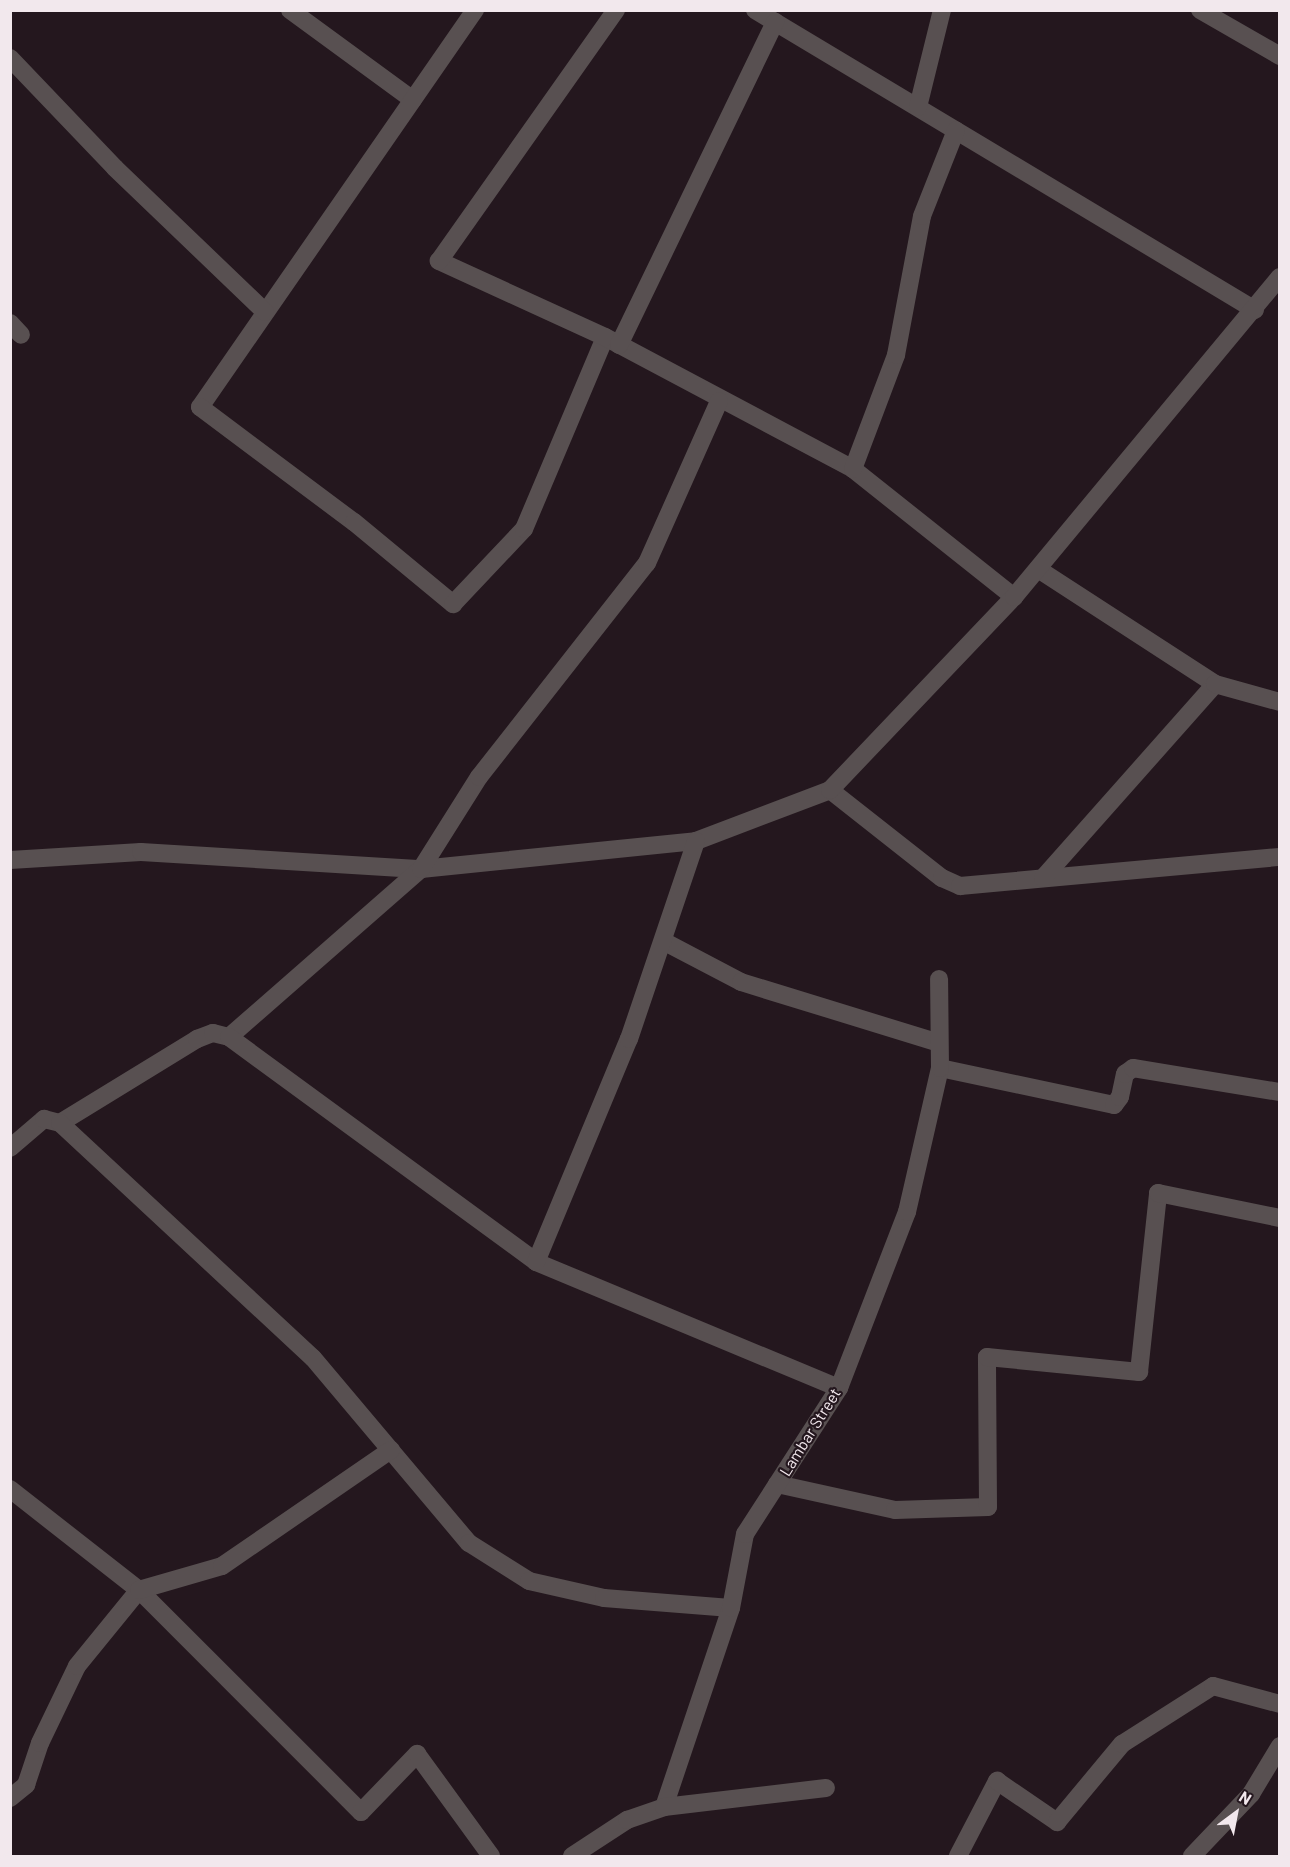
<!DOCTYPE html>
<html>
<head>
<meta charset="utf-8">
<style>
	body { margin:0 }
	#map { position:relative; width:1290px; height:1867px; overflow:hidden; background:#24171e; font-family:Barlow,sans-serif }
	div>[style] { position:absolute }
	.lane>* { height:18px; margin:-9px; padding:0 9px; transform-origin:9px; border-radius:9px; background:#585051 }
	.street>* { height:18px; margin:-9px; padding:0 9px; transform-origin:9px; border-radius:9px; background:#585051 }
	span { translate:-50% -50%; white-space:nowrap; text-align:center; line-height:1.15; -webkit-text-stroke:4.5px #24171e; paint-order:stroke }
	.street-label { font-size:16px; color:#f2e8ed }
	.frame { position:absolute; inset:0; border:12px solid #f2e8ed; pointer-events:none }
	.north { position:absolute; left:1206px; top:1783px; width:60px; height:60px; -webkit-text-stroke:4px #24171e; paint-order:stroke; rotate:32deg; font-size:16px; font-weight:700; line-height:24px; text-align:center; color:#f2e8ed }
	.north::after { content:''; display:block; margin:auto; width:21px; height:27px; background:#f2e8ed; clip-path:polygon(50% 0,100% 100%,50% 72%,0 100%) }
</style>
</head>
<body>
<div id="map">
	<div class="lane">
		<i style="left:777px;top:1484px;width:121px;rotate:12.4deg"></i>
		<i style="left:895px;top:1510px;width:93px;rotate:-1.8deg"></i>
		<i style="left:988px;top:1507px;width:150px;rotate:-90.4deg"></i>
		<i style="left:987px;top:1357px;width:153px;rotate:5.6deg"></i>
		<i style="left:1139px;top:1372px;width:180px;rotate:-83.9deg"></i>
		<i style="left:1158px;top:1193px;width:125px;rotate:11.6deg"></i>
	</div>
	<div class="street">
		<i style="left:290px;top:10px;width:152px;rotate:36.2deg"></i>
		<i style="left:475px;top:10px;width:483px;rotate:124.7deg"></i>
		<i style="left:200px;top:407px;width:192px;rotate:36.8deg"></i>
		<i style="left:354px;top:522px;width:129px;rotate:39.6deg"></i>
		<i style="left:453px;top:604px;width:103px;rotate:-46.6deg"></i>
		<i style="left:524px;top:529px;width:208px;rotate:-67.1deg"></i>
		<i style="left:605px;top:337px;width:281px;rotate:28deg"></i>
		<i style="left:853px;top:469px;width:206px;rotate:38.5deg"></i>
		<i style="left:755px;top:10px;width:583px;rotate:30.96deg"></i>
		<i style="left:1200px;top:10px;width:92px;rotate:29.9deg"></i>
		<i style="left:10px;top:58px;width:152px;rotate:46.3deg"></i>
		<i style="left:115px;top:168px;width:208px;rotate:43.8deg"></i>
		<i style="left:918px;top:107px;width:100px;rotate:-76.1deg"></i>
		<i style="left:10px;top:323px;width:16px;rotate:47deg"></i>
		<i style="left:605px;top:337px;width:183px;rotate:-155.4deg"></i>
		<i style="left:439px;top:261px;width:307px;rotate:-54.8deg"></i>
		<i style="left:619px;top:345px;width:359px;rotate:-64.2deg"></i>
		<i style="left:853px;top:469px;width:122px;rotate:-69.3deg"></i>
		<i style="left:896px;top:355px;width:141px;rotate:-79.4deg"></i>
		<i style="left:922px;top:216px;width:92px;rotate:-68.4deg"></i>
		<i style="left:1038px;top:569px;width:211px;rotate:33deg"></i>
		<i style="left:830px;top:790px;width:142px;rotate:38.2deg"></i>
		<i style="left:942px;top:878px;width:20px;rotate:24deg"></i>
		<i style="left:960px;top:886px;width:321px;rotate:-5.2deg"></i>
		<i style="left:10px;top:860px;width:131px;rotate:-3.5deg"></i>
		<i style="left:141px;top:852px;width:281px;rotate:3.5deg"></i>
		<i style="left:421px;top:869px;width:276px;rotate:-5.8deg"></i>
		<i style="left:696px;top:841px;width:143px;rotate:-20.8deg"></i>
		<i style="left:830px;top:790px;width:267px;rotate:-46.4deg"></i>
		<i style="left:1014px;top:597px;width:416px;rotate:-50.3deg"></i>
		<i style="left:1043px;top:878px;width:259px;rotate:-48.4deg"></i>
		<i style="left:1215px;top:684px;width:67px;rotate:15.5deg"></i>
		<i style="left:663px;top:941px;width:88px;rotate:27.7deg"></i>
		<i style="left:741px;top:982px;width:207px;rotate:17.1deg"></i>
		<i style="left:229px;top:1037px;width:255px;rotate:-41.2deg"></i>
		<i style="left:421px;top:869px;width:109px;rotate:-57.8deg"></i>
		<i style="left:479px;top:777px;width:272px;rotate:-51.9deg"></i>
		<i style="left:647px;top:563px;width:177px;rotate:-66deg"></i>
		<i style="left:940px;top:1068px;width:178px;rotate:12deg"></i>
		<i style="left:1114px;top:1105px;width:10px;rotate:-53deg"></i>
		<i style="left:1120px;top:1097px;width:24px;rotate:-78deg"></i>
		<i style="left:1125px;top:1074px;width:10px;rotate:-37deg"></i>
		<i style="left:1133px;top:1068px;width:149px;rotate:9.3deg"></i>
		<i style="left:60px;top:1123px;width:161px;rotate:-31.5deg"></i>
		<i style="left:197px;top:1039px;width:17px;rotate:-21deg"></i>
		<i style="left:213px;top:1033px;width:16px;rotate:14deg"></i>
		<i style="left:229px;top:1037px;width:381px;rotate:36.2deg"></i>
		<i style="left:536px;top:1262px;width:328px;rotate:22.6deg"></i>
		<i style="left:10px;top:1148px;width:45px;rotate:-40.5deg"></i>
		<i style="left:44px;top:1119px;width:16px;rotate:14deg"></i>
		<i style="left:60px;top:1123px;width:345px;rotate:42.9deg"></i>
		<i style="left:313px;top:1358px;width:242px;rotate:49.9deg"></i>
		<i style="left:469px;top:1543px;width:71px;rotate:32.3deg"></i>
		<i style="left:529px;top:1581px;width:77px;rotate:12.8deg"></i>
		<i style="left:604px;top:1598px;width:127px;rotate:4.5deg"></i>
		<i style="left:536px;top:1262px;width:242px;rotate:-67.4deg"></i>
		<i style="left:629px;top:1039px;width:209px;rotate:-71.3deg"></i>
		<i style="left:10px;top:1489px;width:164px;rotate:38.1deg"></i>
		<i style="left:139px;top:1590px;width:314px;rotate:45deg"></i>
		<i style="left:361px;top:1812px;width:81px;rotate:-46deg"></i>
		<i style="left:417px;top:1754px;width:126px;rotate:54deg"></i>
		<i style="left:10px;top:1798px;width:21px;rotate:-39deg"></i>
		<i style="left:26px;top:1785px;width:44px;rotate:-71.6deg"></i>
		<i style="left:40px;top:1743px;width:85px;rotate:-64.3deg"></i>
		<i style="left:77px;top:1666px;width:98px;rotate:-50.8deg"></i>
		<i style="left:139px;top:1590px;width:86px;rotate:-16.1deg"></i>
		<i style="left:222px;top:1566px;width:205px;rotate:-34.5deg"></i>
		<i style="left:664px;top:1807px;width:210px;rotate:-71.4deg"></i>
		<i style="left:731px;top:1608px;width:75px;rotate:-79.3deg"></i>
		<i style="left:745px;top:1534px;width:174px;rotate:-57.2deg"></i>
		<i style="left:839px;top:1388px;width:189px;rotate:-68.9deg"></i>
		<i style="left:907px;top:1212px;width:148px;rotate:-77.1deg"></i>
		<i style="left:940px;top:1068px;width:89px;rotate:-90.6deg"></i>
		<i style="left:572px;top:1856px;width:66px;rotate:-33.2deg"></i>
		<i style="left:627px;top:1820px;width:39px;rotate:-19deg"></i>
		<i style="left:664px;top:1807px;width:163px;rotate:-6.7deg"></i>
		<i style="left:958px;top:1856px;width:85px;rotate:-62.5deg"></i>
		<i style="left:997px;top:1781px;width:73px;rotate:34.3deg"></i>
		<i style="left:1057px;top:1822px;width:102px;rotate:-50.2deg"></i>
		<i style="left:1122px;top:1744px;width:108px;rotate:-32.5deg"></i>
		<i style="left:1213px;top:1686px;width:69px;rotate:15deg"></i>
		<i style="left:1192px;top:1856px;width:86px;rotate:-46.4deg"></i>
		<i style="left:1251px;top:1794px;width:56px;rotate:-58.9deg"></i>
	</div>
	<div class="street-label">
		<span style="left:810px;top:1432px;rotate:-58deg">Lambar Street</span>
	</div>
	<div class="frame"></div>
	<div class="north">N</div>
</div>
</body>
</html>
